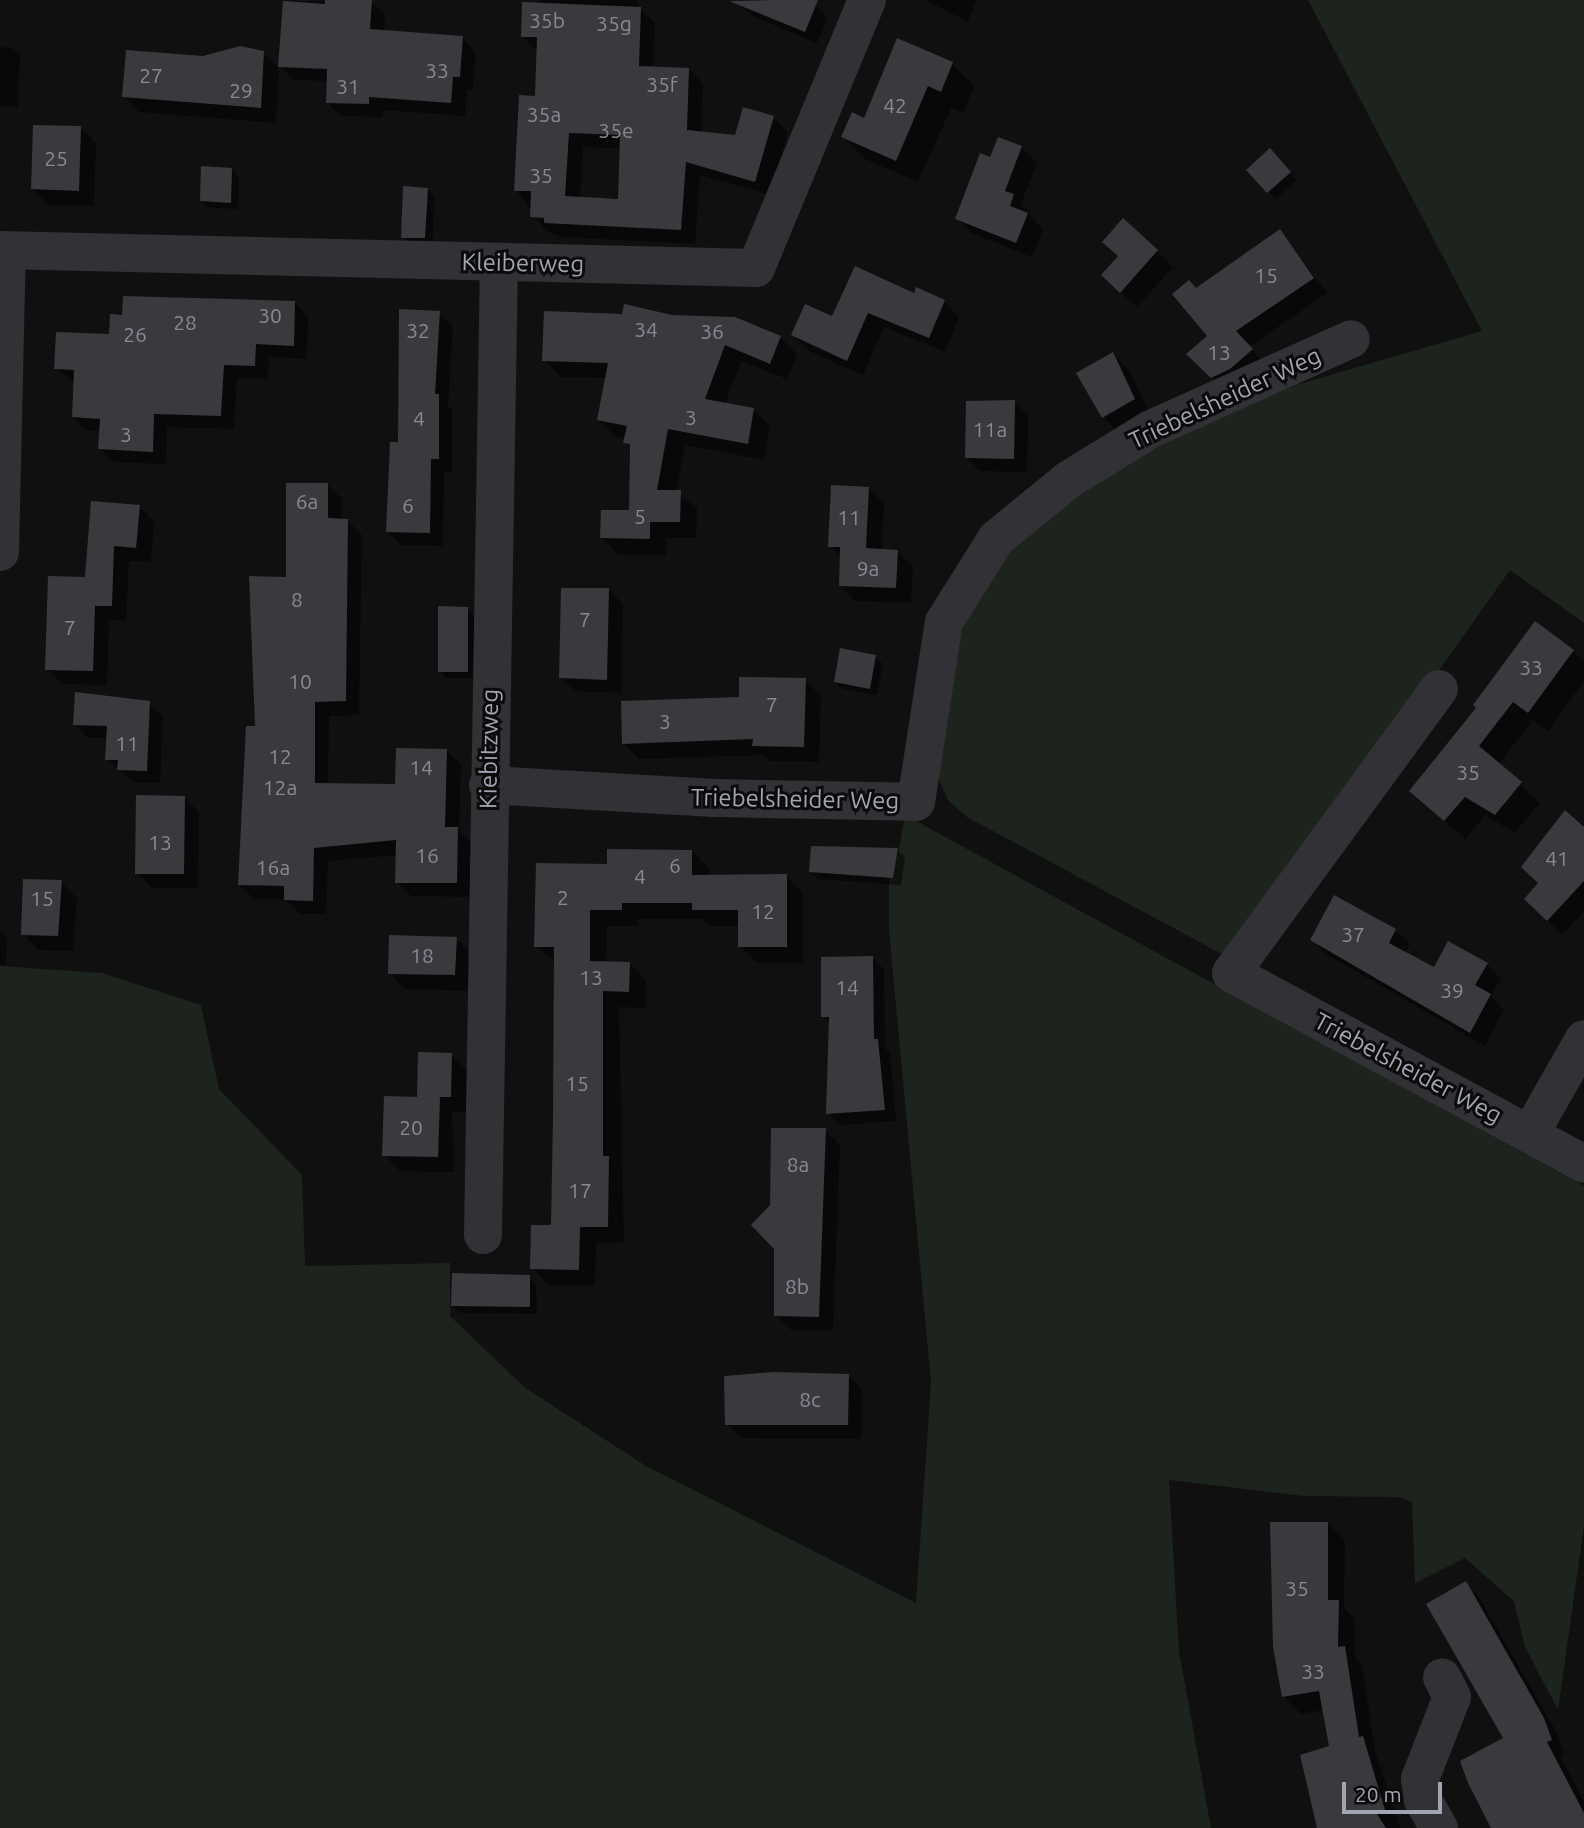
<!DOCTYPE html>
<html>
<head>
<meta charset="utf-8">
<style>
	body { margin:0 }
	#map { position:relative; width:1584px; height:1828px; overflow:hidden; background:#101011; font-family:Ubuntu,sans-serif }
	div>[style] { position:absolute }
	.green>* { inset:0; background:#1c241d }
	.shadow>* { inset:0; background:#0007 }
	.building>* { inset:0; background:#3a3a3e }
	.minor>* { height:38px; margin:-19px; padding:0 19px; transform-origin:19px; border-radius:19px; background:#313136 }
	span { translate:-50% -50%; white-space:nowrap; text-align:center; line-height:1.15; -webkit-text-stroke:6px #0b0b0c; paint-order:stroke }
	.number-label { font-size:21px; color:#878a95 }
	.number-label span { -webkit-text-stroke-width:0 }
	.street-label { font-size:24px; color:#a1a5b2 }
	.scale { position:absolute; left:1342px; top:1782px; width:100px; height:32px; box-sizing:border-box; border:4px solid #a1a5b2; border-top:0; padding-left:9px; font-size:21px; line-height:24px; white-space:nowrap; color:#a1a5b2; -webkit-text-stroke:5px #0b0b0c; paint-order:stroke }
</style>
</head>
<body>
<div id="map">
	<div class="green">
		<i style="clip-path:polygon(1308px 0,1584px 0,1584px 623px,1510px 570px,1233px 960px,967px 817px,948px 800px,936px 774px,956px 626px,1006px 549px,1075px 490px,1156px 442px,1296px 385px,1482px 331px)"></i>
		<i style="clip-path:polygon(905px 815px,1584px 1186px,1584px 1526px,1558px 1710px,1525px 1647px,1514px 1601px,1465px 1558px,1415px 1583px,1412px 1502px,1398px 1497px,1304px 1496px,1169px 1480px,1179px 1651px,1211px 1828px,0 1828px,0 966px,102px 973px,201px 1005px,219px 1089px,302px 1175px,305px 1266px,450px 1263px,450px 1316px,524px 1387px,646px 1466px,916px 1603px,931px 1382px,889px 930px,889px 862px,898px 855px)"></i>
	</div>
	<div class="shadow">
		<i style="clip-path:polygon(evenodd,541px 0,638px 0,638px 8px,655px 23px,653px 68px,689px 69px,703px 84px,701px 133px,736px 137px,773px 118px,788px 132px,770px 195px,700px 175px,695px 244px,561px 237px,546px 231px,516px 190px,537px 98px,537px 51px,522px 36px,541px 0,583px 147px,621px 148px,619px 201px,580px 199px,583px 147px)"></i>
		<i style="clip-path:polygon(739px 0,810px 0,828px 18px,817px 43px,750px 15px)"></i>
		<i style="clip-path:polygon(925px 0,976px 0,968px 22px)"></i>
		<i style="clip-path:polygon(285px 1px,371px 2px,385px 15px,384px 32px,462px 38px,476px 52px,473px 91px,467px 90px,465px 116px,383px 110px,383px 117px,341px 116px,327px 102px,328px 81px,294px 80px,280px 66px)"></i>
		<i style="clip-path:polygon(0 47px,12px 48px,20px 55px,18px 107px,0 106px)"></i>
		<i style="clip-path:polygon(263px 53px,279px 68px,276px 123px,139px 112px,124px 96px,203px 57px)"></i>
		<i style="clip-path:polygon(952px 64px,974px 86px,963px 113px,951px 108px,918px 182px,865px 159px,843px 137px)"></i>
		<i style="clip-path:polygon(80px 127px,96px 143px,94px 206px,49px 205px,33px 189px)"></i>
		<i style="clip-path:polygon(1021px 147px,1037px 163px,1021px 204px,1043px 230px,1032px 257px,973px 234px,957px 219px,991px 159px)"></i>
		<i style="clip-path:polygon(1277px 158px,1297px 180px,1276px 199px,1249px 170px)"></i>
		<i style="clip-path:polygon(232px 169px,239px 177px,238px 209px,209px 208px,201px 201px)"></i>
		<i style="clip-path:polygon(427px 189px,435px 197px,432px 245px,410px 244px,403px 237px)"></i>
		<i style="clip-path:polygon(1123px 221px,1173px 267px,1137px 307px,1119px 291px)"></i>
		<i style="clip-path:polygon(1280px 231px,1327px 293px,1249px 347px,1267px 365px,1228px 392px,1203px 369px,1210px 336px,1197px 290px)"></i>
		<i style="clip-path:polygon(914px 295px,944px 301px,959px 317px,945px 352px,884px 327px,863px 375px,809px 351px,793px 335px,833px 318px)"></i>
		<i style="clip-path:polygon(295px 303px,308px 316px,307px 359px,269px 357px,268px 379px,237px 378px,234px 429px,167px 427px,166px 464px,114px 462px,100px 448px,101px 431px,87px 430px,73px 417px,75px 382px,56px 368px,111px 336px)"></i>
		<i style="clip-path:polygon(439px 313px,453px 326px,448px 406px,452px 410px,452px 472px,444px 472px,443px 546px,401px 545px,388px 532px,400px 444px)"></i>
		<i style="clip-path:polygon(780px 337px,797px 354px,787px 379px,741px 361px,725px 404px,753px 410px,770px 426px,764px 460px,685px 445px,676px 492px,697px 508px,696px 538px,666px 538px,666px 555px,618px 555px,602px 538px,631px 512px,632px 449px,626px 438px,616px 437px,599px 420px,606px 378px,561px 377px,544px 360px)"></i>
		<i style="clip-path:polygon(1113px 354px,1129px 370px,1150px 415px,1119px 433px,1103px 417px)"></i>
		<i style="clip-path:polygon(1014px 402px,1028px 416px,1027px 472px,980px 471px,966px 457px)"></i>
		<i style="clip-path:polygon(328px 485px,342px 499px,341px 520px,348px 521px,362px 535px,359px 715px,329px 716px,328px 785px,396px 786px,446px 750px,461px 765px,459px 831px,471px 843px,471px 897px,411px 896px,397px 882px,398px 855px,328px 861px,326px 914px,300px 914px,285px 899px,254px 899px,240px 885px,257px 728px,287px 578px)"></i>
		<i style="clip-path:polygon(869px 489px,884px 504px,882px 551px,897px 551px,913px 567px,911px 603px,856px 601px,841px 586px,842px 558px,830px 546px)"></i>
		<i style="clip-path:polygon(139px 506px,154px 521px,151px 562px,129px 561px,126px 621px,109px 620px,107px 685px,62px 684px,47px 669px,87px 579px)"></i>
		<i style="clip-path:polygon(609px 590px,623px 604px,621px 693px,575px 691px,561px 677px)"></i>
		<i style="clip-path:polygon(467px 608px,475px 616px,475px 678px,447px 678px,440px 671px)"></i>
		<i style="clip-path:polygon(1573px 651px,1584px 662px,1584px 681px,1548px 731px,1533px 720px,1498px 765px,1540px 803px,1515px 833px,1485px 815px,1465px 839px,1412px 791px,1478px 708px)"></i>
		<i style="clip-path:polygon(875px 657px,883px 664px,877px 695px,843px 689px,835px 682px)"></i>
		<i style="clip-path:polygon(805px 680px,821px 696px,819px 762px,770px 761px,763px 755px,640px 759px,624px 744px,740px 698px)"></i>
		<i style="clip-path:polygon(149px 703px,163px 716px,160px 783px,133px 782px,107px 759px,108px 738px,88px 738px,75px 724px)"></i>
		<i style="clip-path:polygon(184px 797px,199px 812px,198px 888px,152px 888px,137px 873px)"></i>
		<i style="clip-path:polygon(1584px 829px,1584px 911px,1562px 934px,1540px 914px)"></i>
		<i style="clip-path:polygon(897px 850px,905px 857px,901px 885px,818px 879px,811px 872px)"></i>
		<i style="clip-path:polygon(692px 851px,709px 868px,708px 876px,786px 876px,803px 893px,803px 963px,757px 963px,740px 946px,740px 926px,711px 926px,703px 919px,638px 919px,638px 926px,607px 926px,606px 963px,629px 963px,646px 980px,645px 1008px,619px 1007px,624px 1243px,596px 1243px,595px 1286px,549px 1285px,532px 1268px,553px 1227px,555px 963px,536px 946px,608px 866px)"></i>
		<i style="clip-path:polygon(61px 882px,77px 898px,73px 951px,39px 950px,23px 934px)"></i>
		<i style="clip-path:polygon(1395px 930px,1410px 944px,1405px 954px,1434px 969px,1487px 964px,1501px 979px,1491px 996px,1504px 1010px,1485px 1046px,1326px 954px,1312px 940px)"></i>
		<i style="clip-path:polygon(0 932px,7px 939px,6px 965px,0 965px)"></i>
		<i style="clip-path:polygon(456px 938px,472px 954px,471px 991px,405px 989px,390px 973px)"></i>
		<i style="clip-path:polygon(872px 958px,884px 969px,885px 1048px,890px 1053px,896px 1121px,839px 1125px,828px 1113px,830px 1024px,823px 1016px)"></i>
		<i style="clip-path:polygon(451px 1055px,467px 1071px,466px 1112px,452px 1112px,454px 1172px,400px 1171px,384px 1155px)"></i>
		<i style="clip-path:polygon(825px 1130px,840px 1145px,833px 1331px,791px 1330px,776px 1316px,772px 1206px)"></i>
		<i style="clip-path:polygon(529px 1277px,536px 1284px,537px 1314px,460px 1313px,453px 1306px)"></i>
		<i style="clip-path:polygon(848px 1375px,862px 1389px,861px 1439px,741px 1438px,727px 1424px)"></i>
		<i style="clip-path:polygon(1327px 1523px,1345px 1541px,1344px 1608px,1355px 1619px,1355px 1658px,1362px 1665px,1375px 1751px,1400px 1828px,1349px 1828px,1312px 1805px,1304px 1775px,1331px 1747px,1324px 1710px,1301px 1714px,1284px 1697px)"></i>
		<i style="clip-path:polygon(1465px 1583px,1479px 1597px,1557px 1733px,1564px 1754px,1560px 1756px,1584px 1802px,1584px 1828px,1493px 1828px,1506px 1739px)"></i>
	</div>
	<div class="building">
		<i style="clip-path:polygon(325px 0,372px 0,370px 29px,463px 36px,460px 77px,453px 77px,451px 103px,369px 97px,369px 104px,326px 103px,327px 69px,278px 67px,283px 1px,325px 4px)"></i>
		<i style="clip-path:polygon(774px 0,818px 0,805px 32px,729px 1px)"></i>
		<i style="clip-path:polygon(evenodd,522px 2px,641px 7px,639px 66px,689px 68px,687px 130px,735px 135px,743px 107px,774px 116px,755px 182px,686px 162px,681px 230px,544px 223px,544px 218px,530px 217px,531px 191px,514px 191px,519px 95px,535px 96px,537px 37px,521px 37px,522px 2px,569px 133px,620px 135px,618px 199px,565px 196px,569px 133px)"></i>
		<i style="clip-path:polygon(897px 38px,953px 62px,941px 92px,928px 86px,896px 161px,841px 137px,852px 112px,864px 118px)"></i>
		<i style="clip-path:polygon(240px 46px,264px 51px,261px 108px,122px 97px,126px 50px,203px 56px)"></i>
		<i style="clip-path:polygon(33px 125px,81px 126px,79px 191px,31px 189px)"></i>
		<i style="clip-path:polygon(998px 137px,1022px 146px,1005px 191px,1014px 194px,1010px 206px,1028px 213px,1016px 243px,955px 219px,980px 153px,990px 157px)"></i>
		<i style="clip-path:polygon(1270px 148px,1291px 172px,1267px 193px,1246px 170px)"></i>
		<i style="clip-path:polygon(201px 166px,232px 168px,231px 203px,200px 201px)"></i>
		<i style="clip-path:polygon(403px 186px,428px 188px,425px 238px,401px 238px)"></i>
		<i style="clip-path:polygon(1123px 218px,1158px 250px,1120px 293px,1101px 275px,1118px 256px,1102px 242px)"></i>
		<i style="clip-path:polygon(1280px 229px,1314px 278px,1236px 331px,1253px 349px,1230px 369px,1211px 378px,1186px 354px,1207px 336px,1172px 294px,1189px 280px,1196px 288px)"></i>
		<i style="clip-path:polygon(855px 266px,914px 293px,916px 287px,945px 300px,929px 338px,868px 313px,847px 361px,791px 335px,805px 304px,832px 316px)"></i>
		<i style="clip-path:polygon(123px 296px,295px 301px,294px 346px,256px 344px,255px 366px,224px 365px,221px 416px,154px 414px,153px 452px,98px 449px,100px 419px,72px 417px,74px 370px,54px 369px,56px 332px,109px 334px,110px 314px,122px 315px)"></i>
		<i style="clip-path:polygon(624px 304px,672px 315px,735px 317px,781px 336px,770px 364px,725px 345px,705px 399px,754px 408px,748px 444px,668px 429px,657px 490px,681px 490px,680px 522px,650px 522px,650px 539px,600px 538px,601px 510px,629px 510px,630px 444px,623px 443px,627px 426px,597px 420px,608px 363px,542px 361px,544px 311px,622px 314px)"></i>
		<i style="clip-path:polygon(399px 309px,440px 311px,435px 394px,439px 394px,439px 459px,431px 459px,430px 533px,386px 532px,390px 442px,398px 442px)"></i>
		<i style="clip-path:polygon(1113px 352px,1135px 399px,1102px 418px,1076px 373px)"></i>
		<i style="clip-path:polygon(1015px 400px,1014px 459px,965px 458px,966px 401px)"></i>
		<i style="clip-path:polygon(286px 483px,328px 483px,328px 518px,348px 519px,346px 701px,315px 702px,315px 783px,395px 784px,396px 748px,447px 749px,445px 827px,458px 827px,457px 883px,395px 883px,396px 840px,314px 848px,313px 901px,284px 900px,284px 886px,238px 885px,246px 726px,255px 726px,249px 576px,286px 577px)"></i>
		<i style="clip-path:polygon(831px 485px,869px 487px,866px 548px,898px 550px,896px 588px,839px 586px,840px 547px,828px 547px)"></i>
		<i style="clip-path:polygon(91px 501px,140px 505px,136px 548px,114px 546px,112px 606px,95px 606px,93px 671px,45px 670px,48px 576px,85px 577px)"></i>
		<i style="clip-path:polygon(561px 588px,609px 588px,607px 680px,559px 678px)"></i>
		<i style="clip-path:polygon(438px 606px,468px 607px,468px 672px,438px 672px)"></i>
		<i style="clip-path:polygon(1535px 621px,1574px 650px,1528px 713px,1513px 702px,1479px 746px,1522px 782px,1495px 815px,1465px 797px,1444px 821px,1409px 791px,1476px 708px,1473px 705px)"></i>
		<i style="clip-path:polygon(840px 648px,876px 655px,870px 689px,834px 682px)"></i>
		<i style="clip-path:polygon(739px 677px,806px 678px,804px 747px,752px 746px,753px 739px,622px 744px,621px 701px,739px 697px)"></i>
		<i style="clip-path:polygon(75px 692px,150px 701px,147px 771px,117px 770px,118px 760px,105px 760px,107px 726px,73px 725px)"></i>
		<i style="clip-path:polygon(136px 795px,185px 796px,184px 874px,135px 874px)"></i>
		<i style="clip-path:polygon(1565px 810px,1584px 827px,1584px 881px,1547px 921px,1524px 899px,1538px 883px,1521px 867px)"></i>
		<i style="clip-path:polygon(811px 846px,898px 848px,893px 878px,809px 872px)"></i>
		<i style="clip-path:polygon(607px 849px,692px 850px,692px 875px,787px 874px,787px 947px,738px 947px,738px 910px,692px 910px,692px 903px,622px 903px,622px 910px,590px 910px,590px 961px,630px 962px,629px 992px,603px 991px,603px 1156px,609px 1156px,608px 1227px,580px 1227px,579px 1270px,530px 1269px,531px 1225px,551px 1225px,553px 1117px,554px 947px,534px 947px,536px 863px,607px 864px)"></i>
		<i style="clip-path:polygon(23px 879px,62px 880px,58px 936px,21px 935px)"></i>
		<i style="clip-path:polygon(1334px 895px,1396px 929px,1389px 943px,1434px 967px,1448px 941px,1488px 963px,1475px 985px,1491px 994px,1470px 1033px,1310px 940px)"></i>
		<i style="clip-path:polygon(389px 935px,457px 937px,455px 975px,388px 974px)"></i>
		<i style="clip-path:polygon(873px 956px,874px 1039px,878px 1039px,885px 1110px,826px 1114px,829px 1017px,821px 1017px,821px 957px)"></i>
		<i style="clip-path:polygon(418px 1052px,452px 1053px,451px 1097px,427px 1097px,440px 1097px,438px 1157px,382px 1156px,384px 1096px,417px 1097px)"></i>
		<i style="clip-path:polygon(771px 1128px,826px 1128px,819px 1317px,774px 1316px,774px 1249px,751px 1225px,770px 1205px)"></i>
		<i style="clip-path:polygon(452px 1273px,530px 1275px,530px 1307px,451px 1306px)"></i>
		<i style="clip-path:polygon(773px 1372px,849px 1374px,848px 1425px,725px 1425px,724px 1376px)"></i>
		<i style="clip-path:polygon(1270px 1522px,1328px 1522px,1328px 1600px,1339px 1600px,1338px 1647px,1345px 1646px,1359px 1737px,1363px 1736px,1385px 1810px,1377px 1814px,1386px 1828px,1317px 1828px,1300px 1755px,1329px 1746px,1319px 1691px,1282px 1697px,1273px 1647px)"></i>
		<i style="clip-path:polygon(1466px 1581px,1544px 1718px,1552px 1740px,1547px 1742px,1584px 1813px,1584px 1828px,1491px 1828px,1468px 1783px,1460px 1761px,1503px 1738px,1426px 1604px)"></i>
	</div>
	<div class="minor">
		<i style="left:0;top:250px;width:756px;rotate:1.36deg"></i>
		<i style="left:756px;top:268px;width:290px;rotate:-67.5deg"></i>
		<i style="left:0;top:552px;width:301px;rotate:-88.7deg"></i>
		<i style="left:1439px;top:689px;width:352px;rotate:126.2deg"></i>
		<i style="left:1231px;top:973px;width:401px;rotate:28.4deg"></i>
		<i style="left:488px;top:785px;width:227px;rotate:3.3deg"></i>
		<i style="left:715px;top:798px;width:201px;rotate:1.1deg"></i>
		<i style="left:916px;top:802px;width:182px;rotate:-81.2deg"></i>
		<i style="left:944px;top:622px;width:98px;rotate:-57.9deg"></i>
		<i style="left:996px;top:539px;width:93px;rotate:-39.3deg"></i>
		<i style="left:1068px;top:480px;width:97px;rotate:-31.6deg"></i>
		<i style="left:1151px;top:429px;width:219px;rotate:-24.2deg"></i>
		<i style="left:1530px;top:1134px;width:109px;rotate:-60.4deg"></i>
		<i style="left:483px;top:1235px;width:972px;rotate:-89.06deg"></i>
		<i style="left:1439px;top:1828px;width:32px;rotate:-120deg"></i>
		<i style="left:1423px;top:1800px;width:21px;rotate:-98deg"></i>
		<i style="left:1420px;top:1779px;width:88px;rotate:-68.7deg"></i>
		<i style="left:1452px;top:1697px;width:22px;rotate:-117deg"></i>
	</div>
	<div class="number-label">
		<span style="left:547px;top:20px">35b</span>
		<span style="left:614px;top:23px">35g</span>
		<span style="left:437px;top:70px">33</span>
		<span style="left:151px;top:75px">27</span>
		<span style="left:662px;top:84px">35f</span>
		<span style="left:348px;top:86px">31</span>
		<span style="left:241px;top:90px">29</span>
		<span style="left:895px;top:105px">42</span>
		<span style="left:544px;top:114px">35a</span>
		<span style="left:616px;top:130px">35e</span>
		<span style="left:56px;top:158px">25</span>
		<span style="left:541px;top:175px">35</span>
		<span style="left:1266px;top:275px">15</span>
		<span style="left:270px;top:315px">30</span>
		<span style="left:185px;top:322px">28</span>
		<span style="left:646px;top:329px">34</span>
		<span style="left:418px;top:330px">32</span>
		<span style="left:712px;top:331px">36</span>
		<span style="left:135px;top:334px">26</span>
		<span style="left:1219px;top:352px">13</span>
		<span style="left:691px;top:417px">3</span>
		<span style="left:419px;top:418px">4</span>
		<span style="left:990px;top:429px">11a</span>
		<span style="left:126px;top:434px">3</span>
		<span style="left:307px;top:501px">6a</span>
		<span style="left:408px;top:505px">6</span>
		<span style="left:640px;top:516px">5</span>
		<span style="left:849px;top:517px">11</span>
		<span style="left:868px;top:568px">9a</span>
		<span style="left:297px;top:599px">8</span>
		<span style="left:585px;top:619px">7</span>
		<span style="left:70px;top:627px">7</span>
		<span style="left:1531px;top:667px">33</span>
		<span style="left:300px;top:681px">10</span>
		<span style="left:772px;top:704px">7</span>
		<span style="left:665px;top:721px">3</span>
		<span style="left:127px;top:743px">11</span>
		<span style="left:280px;top:756px">12</span>
		<span style="left:421px;top:767px">14</span>
		<span style="left:1468px;top:772px">35</span>
		<span style="left:280px;top:787px">12a</span>
		<span style="left:160px;top:842px">13</span>
		<span style="left:427px;top:855px">16</span>
		<span style="left:1557px;top:858px">41</span>
		<span style="left:675px;top:865px">6</span>
		<span style="left:273px;top:867px">16a</span>
		<span style="left:640px;top:876px">4</span>
		<span style="left:563px;top:897px">2</span>
		<span style="left:42px;top:898px">15</span>
		<span style="left:763px;top:911px">12</span>
		<span style="left:1353px;top:934px">37</span>
		<span style="left:422px;top:955px">18</span>
		<span style="left:591px;top:977px">13</span>
		<span style="left:847px;top:987px">14</span>
		<span style="left:1452px;top:990px">39</span>
		<span style="left:577px;top:1083px">15</span>
		<span style="left:411px;top:1127px">20</span>
		<span style="left:798px;top:1164px">8a</span>
		<span style="left:580px;top:1190px">17</span>
		<span style="left:797px;top:1286px">8b</span>
		<span style="left:810px;top:1399px">8c</span>
		<span style="left:1297px;top:1588px">35</span>
		<span style="left:1313px;top:1671px">33</span>
	</div>
	<div class="street-label">
		<span style="left:523px;top:263px;rotate:1deg">Kleiberweg</span>
		<span style="left:1225px;top:398px;rotate:-25deg">Triebelsheider Weg</span>
		<span style="left:489px;top:749px;rotate:-89deg">Kiebitzweg</span>
		<span style="left:795px;top:799px;rotate:1deg">Triebelsheider Weg</span>
		<span style="left:1408px;top:1068px;rotate:28deg">Triebelsheider Weg</span>
	</div>
	<div class="scale">20 m</div>
</div>
</body>
</html>
